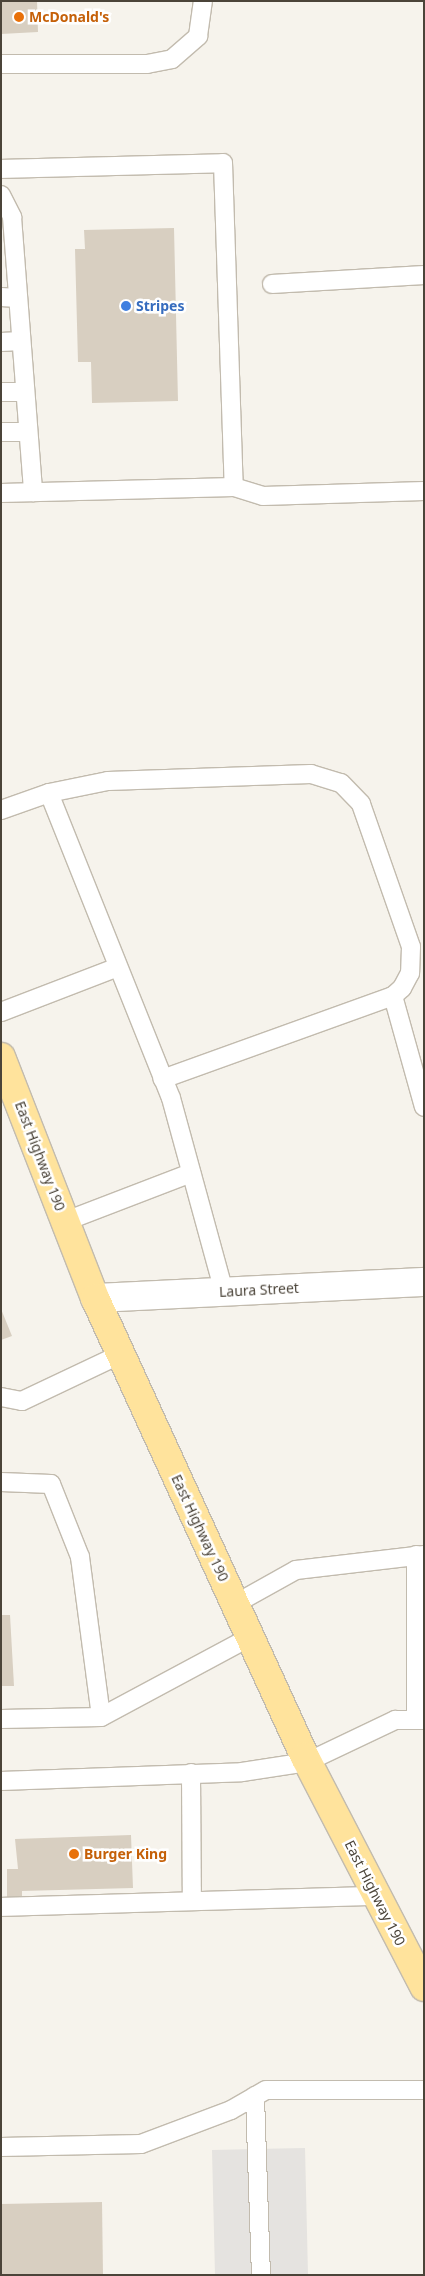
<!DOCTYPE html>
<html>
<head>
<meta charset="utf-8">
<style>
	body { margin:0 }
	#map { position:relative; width:425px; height:2276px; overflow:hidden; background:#f6f3ec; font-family:"Noto Sans",sans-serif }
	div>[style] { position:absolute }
	.parking>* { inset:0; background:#e5e3e0 }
	.building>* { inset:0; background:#d8cfc1 }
	.roads { filter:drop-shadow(1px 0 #c2bbae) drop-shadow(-1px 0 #c2bbae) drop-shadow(0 1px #c2bbae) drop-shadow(0 -1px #c2bbae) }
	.service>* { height:18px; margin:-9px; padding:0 9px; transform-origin:9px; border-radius:9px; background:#fff }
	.minor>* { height:28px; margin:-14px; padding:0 14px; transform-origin:14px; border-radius:14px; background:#fff }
	.primary>* { height:28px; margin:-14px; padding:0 14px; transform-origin:14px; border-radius:14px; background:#ffe39c }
	.dots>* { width:14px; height:14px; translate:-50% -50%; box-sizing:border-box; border:2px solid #fff; border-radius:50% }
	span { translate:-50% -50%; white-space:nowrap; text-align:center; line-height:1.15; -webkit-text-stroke:5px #fff; paint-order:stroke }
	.food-label { font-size:14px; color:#c56008; font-weight:700 }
	.left { translate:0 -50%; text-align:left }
	.shop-label { font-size:14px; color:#366cbe; font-weight:700 }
	.street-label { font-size:14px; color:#4b4439 }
	.frame { position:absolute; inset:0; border:2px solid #4b4439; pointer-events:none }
</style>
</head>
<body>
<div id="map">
	<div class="parking">
		<i style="clip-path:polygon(305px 2148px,308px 2275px,215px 2275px,212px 2150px)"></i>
	</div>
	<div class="building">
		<i style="clip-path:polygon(1px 1px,37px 1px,38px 32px,1px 34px)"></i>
		<i style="clip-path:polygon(174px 228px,178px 401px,92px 403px,91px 362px,78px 362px,75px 249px,85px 249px,84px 230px)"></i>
		<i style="clip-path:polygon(1px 1309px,12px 1336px,1px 1340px)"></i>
		<i style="clip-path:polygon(1px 1615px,10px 1615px,14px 1686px,1px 1686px)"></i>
		<i style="clip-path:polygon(131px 1835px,133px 1888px,22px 1891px,22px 1899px,7px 1900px,7px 1869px,18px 1869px,15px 1839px)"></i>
		<i style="clip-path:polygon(102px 2202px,103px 2275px,1px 2275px,1px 2204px)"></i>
	</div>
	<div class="roads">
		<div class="service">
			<i style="left:1px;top:64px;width:146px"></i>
			<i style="left:147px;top:64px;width:25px;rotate:-11deg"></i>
			<i style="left:172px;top:59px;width:35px;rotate:-41deg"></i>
			<i style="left:198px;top:36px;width:35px;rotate:-82deg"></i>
			<i style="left:1px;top:169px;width:222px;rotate:-1.5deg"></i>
			<i style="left:223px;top:163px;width:324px;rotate:88.1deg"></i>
			<i style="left:1px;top:195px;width:25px;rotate:63deg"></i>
			<i style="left:12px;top:217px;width:276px;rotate:85.6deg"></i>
			<i style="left:272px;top:284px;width:152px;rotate:-3.4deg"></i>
			<i style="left:1px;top:297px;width:17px;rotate:3deg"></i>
			<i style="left:1px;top:342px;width:20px;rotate:-3deg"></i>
			<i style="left:1px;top:392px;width:24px"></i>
			<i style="left:1px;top:432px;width:27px"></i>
			<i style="left:1px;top:493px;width:233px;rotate:-1.5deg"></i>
			<i style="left:234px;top:487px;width:30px;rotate:17deg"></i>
			<i style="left:263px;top:496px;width:161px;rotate:-1.8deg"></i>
			<i style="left:49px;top:793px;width:60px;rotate:-11.5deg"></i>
			<i style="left:108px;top:781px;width:203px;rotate:-2deg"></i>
			<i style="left:311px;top:774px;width:31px;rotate:17deg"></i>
			<i style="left:341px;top:783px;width:29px;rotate:46deg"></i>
			<i style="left:361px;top:804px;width:151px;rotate:70.7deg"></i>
			<i style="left:411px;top:947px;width:26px;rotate:92deg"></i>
			<i style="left:410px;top:973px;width:17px;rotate:118deg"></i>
			<i style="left:402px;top:988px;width:12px;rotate:138deg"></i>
			<i style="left:393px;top:996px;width:245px;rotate:160.2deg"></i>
			<i style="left:1px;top:810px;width:51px;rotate:-19.5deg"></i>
			<i style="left:49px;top:793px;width:328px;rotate:68.2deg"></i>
			<i style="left:171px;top:1098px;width:201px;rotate:74.7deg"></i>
			<i style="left:393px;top:996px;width:115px;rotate:74.4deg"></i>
			<i style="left:1px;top:1012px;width:125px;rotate:-21deg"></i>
			<i style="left:66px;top:1221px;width:134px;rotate:-21deg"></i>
			<i style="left:1px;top:1397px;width:21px;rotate:11deg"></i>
			<i style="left:22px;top:1401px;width:110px;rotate:-25.4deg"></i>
			<i style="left:1px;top:1482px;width:50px;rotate:2.3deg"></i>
			<i style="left:51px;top:1484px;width:79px;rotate:68.3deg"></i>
			<i style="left:80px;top:1557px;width:161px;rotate:82.5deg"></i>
			<i style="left:416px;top:1555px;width:165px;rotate:90deg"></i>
			<i style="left:235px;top:1604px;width:70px;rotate:-29.1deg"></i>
			<i style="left:296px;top:1570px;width:129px;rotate:-6.7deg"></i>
			<i style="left:1px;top:1719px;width:100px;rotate:-1.1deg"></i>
			<i style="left:101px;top:1717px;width:169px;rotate:-28.2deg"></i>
			<i style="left:191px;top:1773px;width:128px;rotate:89.6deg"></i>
			<i style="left:1px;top:1781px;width:241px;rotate:-2.1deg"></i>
			<i style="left:242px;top:1772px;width:66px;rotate:-8.7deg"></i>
			<i style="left:307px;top:1762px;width:98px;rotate:-25.5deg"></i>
			<i style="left:395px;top:1720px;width:29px"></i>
			<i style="left:1px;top:1907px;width:376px;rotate:-1.7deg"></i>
			<i style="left:255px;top:2096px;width:179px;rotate:88.1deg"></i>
			<i style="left:1px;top:2147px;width:140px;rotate:-1.2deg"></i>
			<i style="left:141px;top:2144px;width:96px;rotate:-20.7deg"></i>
			<i style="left:231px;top:2110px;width:40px;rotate:-29.7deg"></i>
			<i style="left:266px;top:2090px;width:158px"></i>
		</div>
		<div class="minor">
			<i style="left:95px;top:1298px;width:329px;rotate:-2.8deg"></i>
		</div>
		<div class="primary">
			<i style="left:1px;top:1057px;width:259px;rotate:68.7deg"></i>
			<i style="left:95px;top:1298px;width:505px;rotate:65.42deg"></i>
			<i style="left:305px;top:1757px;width:259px;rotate:62.6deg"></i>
		</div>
	</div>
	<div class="dots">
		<i style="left:19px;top:17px;background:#e8710a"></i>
		<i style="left:126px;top:306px;background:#3f7fe0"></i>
		<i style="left:74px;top:1854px;background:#e8710a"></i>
	</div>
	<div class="food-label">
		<span class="left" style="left:29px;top:17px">McDonald's</span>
		<span class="left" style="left:84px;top:1854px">Burger King</span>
	</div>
	<div class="shop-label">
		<span class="left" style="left:136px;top:306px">Stripes</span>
	</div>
	<div class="street-label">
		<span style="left:40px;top:1156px;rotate:69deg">East Highway 190</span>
		<span style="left:259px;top:1290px;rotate:-3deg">Laura Street</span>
		<span style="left:200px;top:1528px;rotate:65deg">East Highway 190</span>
		<span style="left:375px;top:1893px;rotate:63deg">East Highway 190</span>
	</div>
	<div class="frame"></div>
</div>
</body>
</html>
